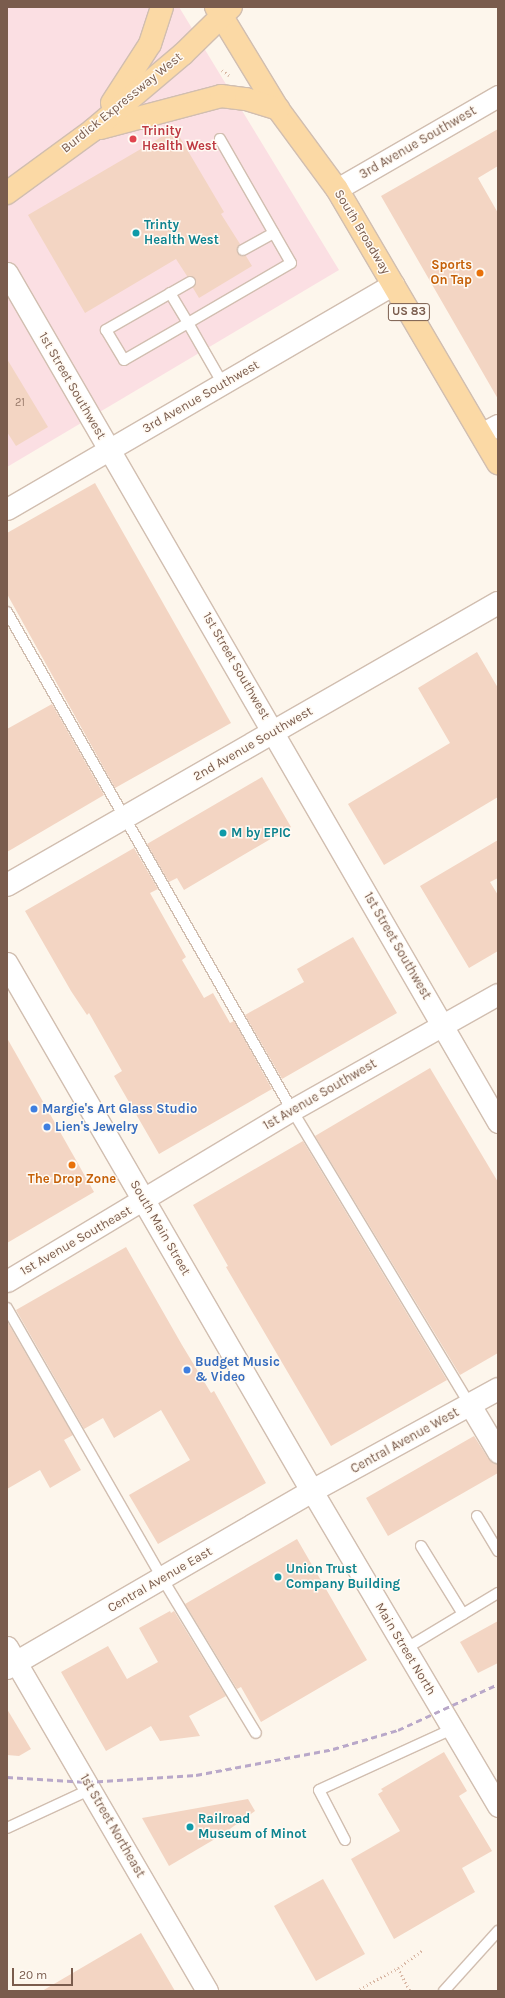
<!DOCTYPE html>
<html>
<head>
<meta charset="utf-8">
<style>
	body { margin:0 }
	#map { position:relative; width:505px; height:1998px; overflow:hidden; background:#fdf6ec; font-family:Karla,sans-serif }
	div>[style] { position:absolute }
	.medical>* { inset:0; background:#fbdfe3 }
	.building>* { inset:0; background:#f3d5c3 }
	.path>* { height:2.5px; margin-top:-1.25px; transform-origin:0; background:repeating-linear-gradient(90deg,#d9b8a5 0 1px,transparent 0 4px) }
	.roads { filter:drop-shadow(1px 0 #d1beb0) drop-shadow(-1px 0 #d1beb0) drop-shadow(0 1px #d1beb0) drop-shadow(0 -1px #d1beb0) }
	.lane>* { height:10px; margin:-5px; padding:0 5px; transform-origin:5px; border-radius:5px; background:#fff }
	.street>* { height:21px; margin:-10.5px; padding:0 10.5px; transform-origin:10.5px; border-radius:10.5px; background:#fff }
	.secondary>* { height:22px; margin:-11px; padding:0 11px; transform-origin:11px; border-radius:11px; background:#fff }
	.primary>* { height:22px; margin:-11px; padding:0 11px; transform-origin:11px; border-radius:11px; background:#fbd9a5 }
	.rail>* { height:3px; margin-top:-1.5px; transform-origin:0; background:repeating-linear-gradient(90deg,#b9a8c9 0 6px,transparent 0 10px) }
	.dots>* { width:11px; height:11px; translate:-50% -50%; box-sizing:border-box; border:2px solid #fffaf3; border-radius:50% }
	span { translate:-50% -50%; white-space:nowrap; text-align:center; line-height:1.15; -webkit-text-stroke:3px #fffaf3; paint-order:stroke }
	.number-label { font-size:11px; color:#987a6a }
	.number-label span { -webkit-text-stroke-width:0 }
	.shield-label span { padding:1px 3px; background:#fffaf3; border:1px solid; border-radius:3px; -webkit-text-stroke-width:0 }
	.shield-label { font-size:12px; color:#7a5c4d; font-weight:700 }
	.street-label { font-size:13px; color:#7a5c4d }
	.health-label { font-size:13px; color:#be3a42; font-weight:700 }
	.left { translate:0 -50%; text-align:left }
	.culture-label { font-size:13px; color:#0d838f; font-weight:700 }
	.food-label { font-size:13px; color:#c56008; font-weight:700 }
	.right { translate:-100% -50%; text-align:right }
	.shop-label { font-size:13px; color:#366cbe; font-weight:700 }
	.frame { position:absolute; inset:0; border:8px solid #7a5c4d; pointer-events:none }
	.scale { position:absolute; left:12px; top:1968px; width:61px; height:18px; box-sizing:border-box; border:2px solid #7a5c4d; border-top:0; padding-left:5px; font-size:12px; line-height:14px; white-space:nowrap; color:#7a5c4d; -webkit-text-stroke:3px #fffaf3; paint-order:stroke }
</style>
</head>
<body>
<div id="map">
	<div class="medical">
		<i style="clip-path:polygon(7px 7px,179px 7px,339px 270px,7px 467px)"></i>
	</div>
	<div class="building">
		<i style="clip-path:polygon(175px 129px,224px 212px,221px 214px,240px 244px,238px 253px,246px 256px,252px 266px,199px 298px,193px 288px,195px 278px,187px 276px,176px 259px,85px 313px,28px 215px)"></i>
		<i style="clip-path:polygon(498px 129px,498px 166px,478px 178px,498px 213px,498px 399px,381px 196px)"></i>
		<i style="clip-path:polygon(7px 359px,48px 427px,16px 446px,7px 432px)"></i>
		<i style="clip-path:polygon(95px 483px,231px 723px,115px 788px,7px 594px,7px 533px)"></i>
		<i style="clip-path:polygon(477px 652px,498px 688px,498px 797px,384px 865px,348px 804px,450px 743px,418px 688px)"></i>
		<i style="clip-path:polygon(52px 704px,104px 795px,7px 852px,7px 729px)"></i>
		<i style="clip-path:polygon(262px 777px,291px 827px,184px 890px,177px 878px,169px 882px,147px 844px)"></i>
		<i style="clip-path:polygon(498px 840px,498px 878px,490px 882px,498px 895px,498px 951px,469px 968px,420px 886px)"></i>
		<i style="clip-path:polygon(134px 848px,158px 889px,150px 893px,186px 957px,182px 960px,204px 998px,213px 993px,230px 1023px,234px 1021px,272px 1089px,159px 1154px,114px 1076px,122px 1071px,89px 1013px,87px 1015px,71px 991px,25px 911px)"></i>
		<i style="clip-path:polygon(353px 937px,397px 1013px,282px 1079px,245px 1015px,304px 982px,297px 969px)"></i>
		<i style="clip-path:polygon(7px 1038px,94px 1192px,7px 1243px)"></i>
		<i style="clip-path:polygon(430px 1068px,498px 1182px,498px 1353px,460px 1375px,315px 1136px)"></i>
		<i style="clip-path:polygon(303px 1141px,447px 1380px,331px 1446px,226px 1267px,228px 1266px,193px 1205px)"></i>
		<i style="clip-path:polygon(126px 1247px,182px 1345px,211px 1393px,214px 1391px,266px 1483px,158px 1544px,129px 1495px,190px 1460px,161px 1410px,114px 1438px,103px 1418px,84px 1429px,16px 1310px)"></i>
		<i style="clip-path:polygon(7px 1321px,73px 1435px,64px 1440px,81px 1470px,50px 1488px,40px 1470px,7px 1489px)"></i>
		<i style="clip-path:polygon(474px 1436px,488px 1458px,498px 1464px,498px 1473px,388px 1536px,366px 1498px)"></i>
		<i style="clip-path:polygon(297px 1539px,367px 1660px,261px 1722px,241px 1687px,237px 1689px,185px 1604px)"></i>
		<i style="clip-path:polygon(170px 1611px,171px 1613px,174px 1611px,226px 1696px,189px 1716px,200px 1736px,160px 1741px,151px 1726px,106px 1751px,61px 1672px,108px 1646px,127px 1679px,158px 1662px,139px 1628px)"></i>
		<i style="clip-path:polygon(498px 1621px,498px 1663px,478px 1673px,460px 1642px)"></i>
		<i style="clip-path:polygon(7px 1709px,31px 1749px,19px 1756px,7px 1755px)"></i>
		<i style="clip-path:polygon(444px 1752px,467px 1791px,459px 1796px,492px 1851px,462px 1868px,475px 1892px,394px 1939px,351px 1859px,400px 1831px,378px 1794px,383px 1791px,381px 1789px)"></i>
		<i style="clip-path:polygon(248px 1799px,255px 1811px,220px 1836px,169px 1866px,142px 1818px)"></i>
		<i style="clip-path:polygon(323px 1879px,365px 1954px,316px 1981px,274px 1906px)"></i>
		<i style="clip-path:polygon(141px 1933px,175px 1991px,42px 1991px)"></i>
	</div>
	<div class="path">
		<i style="left:222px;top:70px;width:9px;rotate:36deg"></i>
		<i style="left:398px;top:1968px;width:31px;rotate:-36deg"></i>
		<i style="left:356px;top:1991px;width:48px;rotate:-28.7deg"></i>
		<i style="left:398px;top:1968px;width:26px;rotate:62deg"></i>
	</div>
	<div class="roads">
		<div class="lane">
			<i style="left:243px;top:250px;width:35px;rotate:-29deg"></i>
			<i style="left:190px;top:282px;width:97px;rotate:150.3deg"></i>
			<i style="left:106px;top:330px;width:35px;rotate:59deg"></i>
			<i style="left:124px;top:360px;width:74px;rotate:-30deg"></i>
			<i style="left:188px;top:323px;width:70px;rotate:60.2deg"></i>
			<i style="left:170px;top:293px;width:35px;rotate:59deg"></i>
			<i style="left:188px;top:323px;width:119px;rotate:-30.2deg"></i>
			<i style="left:291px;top:263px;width:143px;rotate:-119.8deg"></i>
			<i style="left:7px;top:612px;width:574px;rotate:60.22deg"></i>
			<i style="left:292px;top:1110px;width:345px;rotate:58.9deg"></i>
			<i style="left:7px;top:1308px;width:311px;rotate:60.1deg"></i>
			<i style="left:162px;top:1578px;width:181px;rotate:58.8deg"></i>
			<i style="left:477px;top:1516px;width:41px;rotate:59deg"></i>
			<i style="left:421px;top:1546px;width:80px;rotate:58.3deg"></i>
			<i style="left:405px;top:1649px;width:109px;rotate:-31.1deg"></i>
			<i style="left:7px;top:1828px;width:93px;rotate:-24.9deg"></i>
			<i style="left:345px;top:1840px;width:56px;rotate:-117.5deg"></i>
			<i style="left:319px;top:1790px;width:146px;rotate:-24.6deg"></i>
			<i style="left:444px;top:1991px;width:81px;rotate:-48deg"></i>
		</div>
		<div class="street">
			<i style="left:337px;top:189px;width:186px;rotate:-30deg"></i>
			<i style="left:7px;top:273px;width:981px;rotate:59.96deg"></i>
			<i style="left:481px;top:434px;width:19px;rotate:-28deg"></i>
			<i style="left:7px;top:509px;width:447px;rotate:-30.2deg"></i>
			<i style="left:7px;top:1281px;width:332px;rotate:-31deg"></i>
			<i style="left:292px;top:1110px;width:236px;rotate:-29.4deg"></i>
			<i style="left:470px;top:1405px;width:55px;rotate:59.2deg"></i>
			<i style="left:312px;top:1491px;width:366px;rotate:59.4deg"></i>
			<i style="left:7px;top:1647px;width:398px;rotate:59.8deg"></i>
		</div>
		<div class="secondary">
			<i style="left:7px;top:885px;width:566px;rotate:-29.87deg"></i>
			<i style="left:7px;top:964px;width:609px;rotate:59.94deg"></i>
			<i style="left:7px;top:1668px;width:353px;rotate:-30.1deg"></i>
			<i style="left:312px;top:1491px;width:212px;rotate:-28.7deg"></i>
		</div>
		<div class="primary">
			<i style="left:216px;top:7px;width:119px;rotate:58.7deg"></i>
			<i style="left:278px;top:109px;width:99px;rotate:53.6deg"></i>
			<i style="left:337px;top:189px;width:318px;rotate:59.6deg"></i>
			<i style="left:112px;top:103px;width:70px;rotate:-57.2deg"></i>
			<i style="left:150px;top:44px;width:39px;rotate:-72deg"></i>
			<i style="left:100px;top:128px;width:125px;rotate:-14.8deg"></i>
			<i style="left:221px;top:96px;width:25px;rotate:7deg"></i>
			<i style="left:246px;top:99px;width:34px;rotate:17deg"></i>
			<i style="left:7px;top:193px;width:107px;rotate:-36.2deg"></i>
			<i style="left:93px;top:130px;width:118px;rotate:-40.2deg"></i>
			<i style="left:183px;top:54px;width:67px;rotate:-44.4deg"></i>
		</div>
	</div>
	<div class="rail">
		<i style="left:7px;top:1777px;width:80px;rotate:3.6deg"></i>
		<i style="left:87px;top:1782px;width:109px;rotate:-3.7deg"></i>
		<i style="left:196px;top:1775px;width:139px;rotate:-10.7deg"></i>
		<i style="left:333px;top:1749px;width:68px;rotate:-16.3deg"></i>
		<i style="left:398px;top:1730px;width:110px;rotate:-24.7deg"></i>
	</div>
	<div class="dots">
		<i style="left:133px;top:139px;background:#e0444e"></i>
		<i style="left:136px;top:233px;background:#0f9aa8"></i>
		<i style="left:480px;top:273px;background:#e8710a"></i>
		<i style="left:223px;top:833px;background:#0f9aa8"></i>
		<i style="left:34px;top:1109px;background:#3f7fe0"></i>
		<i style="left:47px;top:1127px;background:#3f7fe0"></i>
		<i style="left:72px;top:1165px;background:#e8710a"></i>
		<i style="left:187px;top:1370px;background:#3f7fe0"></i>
		<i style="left:278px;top:1577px;background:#0f9aa8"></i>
		<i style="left:190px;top:1827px;background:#0f9aa8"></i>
	</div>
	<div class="number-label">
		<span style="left:20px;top:403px">21</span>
	</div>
	<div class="shield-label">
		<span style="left:409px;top:312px">US 83</span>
	</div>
	<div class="street-label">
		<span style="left:122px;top:103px;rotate:-39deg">Burdick Expressway West</span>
		<span style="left:418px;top:143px;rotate:-30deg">3rd Avenue Southwest</span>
		<span style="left:362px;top:232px;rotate:59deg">South Broadway</span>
		<span style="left:72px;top:386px;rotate:60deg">1st Street Southwest</span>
		<span style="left:201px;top:397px;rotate:-30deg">3rd Avenue Southwest</span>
		<span style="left:236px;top:666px;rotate:60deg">1st Street Southwest</span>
		<span style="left:253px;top:744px;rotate:-30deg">2nd Avenue Southwest</span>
		<span style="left:397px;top:946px;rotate:60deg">1st Street Southwest</span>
		<span style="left:320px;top:1095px;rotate:-30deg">1st Avenue Southwest</span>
		<span style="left:160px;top:1228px;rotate:60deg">South Main Street</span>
		<span style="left:76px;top:1241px;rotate:-30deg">1st Avenue Southeast</span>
		<span style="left:405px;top:1441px;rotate:-29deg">Central Avenue West</span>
		<span style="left:160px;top:1580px;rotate:-30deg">Central Avenue East</span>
		<span style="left:405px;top:1649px;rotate:59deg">Main Street North</span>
		<span style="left:112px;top:1826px;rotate:60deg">1st Street Northeast</span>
	</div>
	<div class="health-label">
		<span class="left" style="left:142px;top:139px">Trinity<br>Health West</span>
	</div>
	<div class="culture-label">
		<span class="left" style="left:144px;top:233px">Trinty<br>Health West</span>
		<span class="left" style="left:231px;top:833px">M by EPIC</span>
		<span class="left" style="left:286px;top:1577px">Union Trust<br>Company Building</span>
		<span class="left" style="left:198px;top:1827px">Railroad<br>Museum of Minot</span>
	</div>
	<div class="food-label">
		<span class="right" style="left:472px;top:273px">Sports<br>On Tap</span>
		<span style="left:72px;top:1179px">The Drop Zone</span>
	</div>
	<div class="shop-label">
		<span class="left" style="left:42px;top:1109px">Margie's Art Glass Studio</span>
		<span class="left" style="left:55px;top:1127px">Lien's Jewelry</span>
		<span class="left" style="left:195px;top:1370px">Budget Music<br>&amp; Video</span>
	</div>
	<div class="frame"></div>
	<div class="scale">20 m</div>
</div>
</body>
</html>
